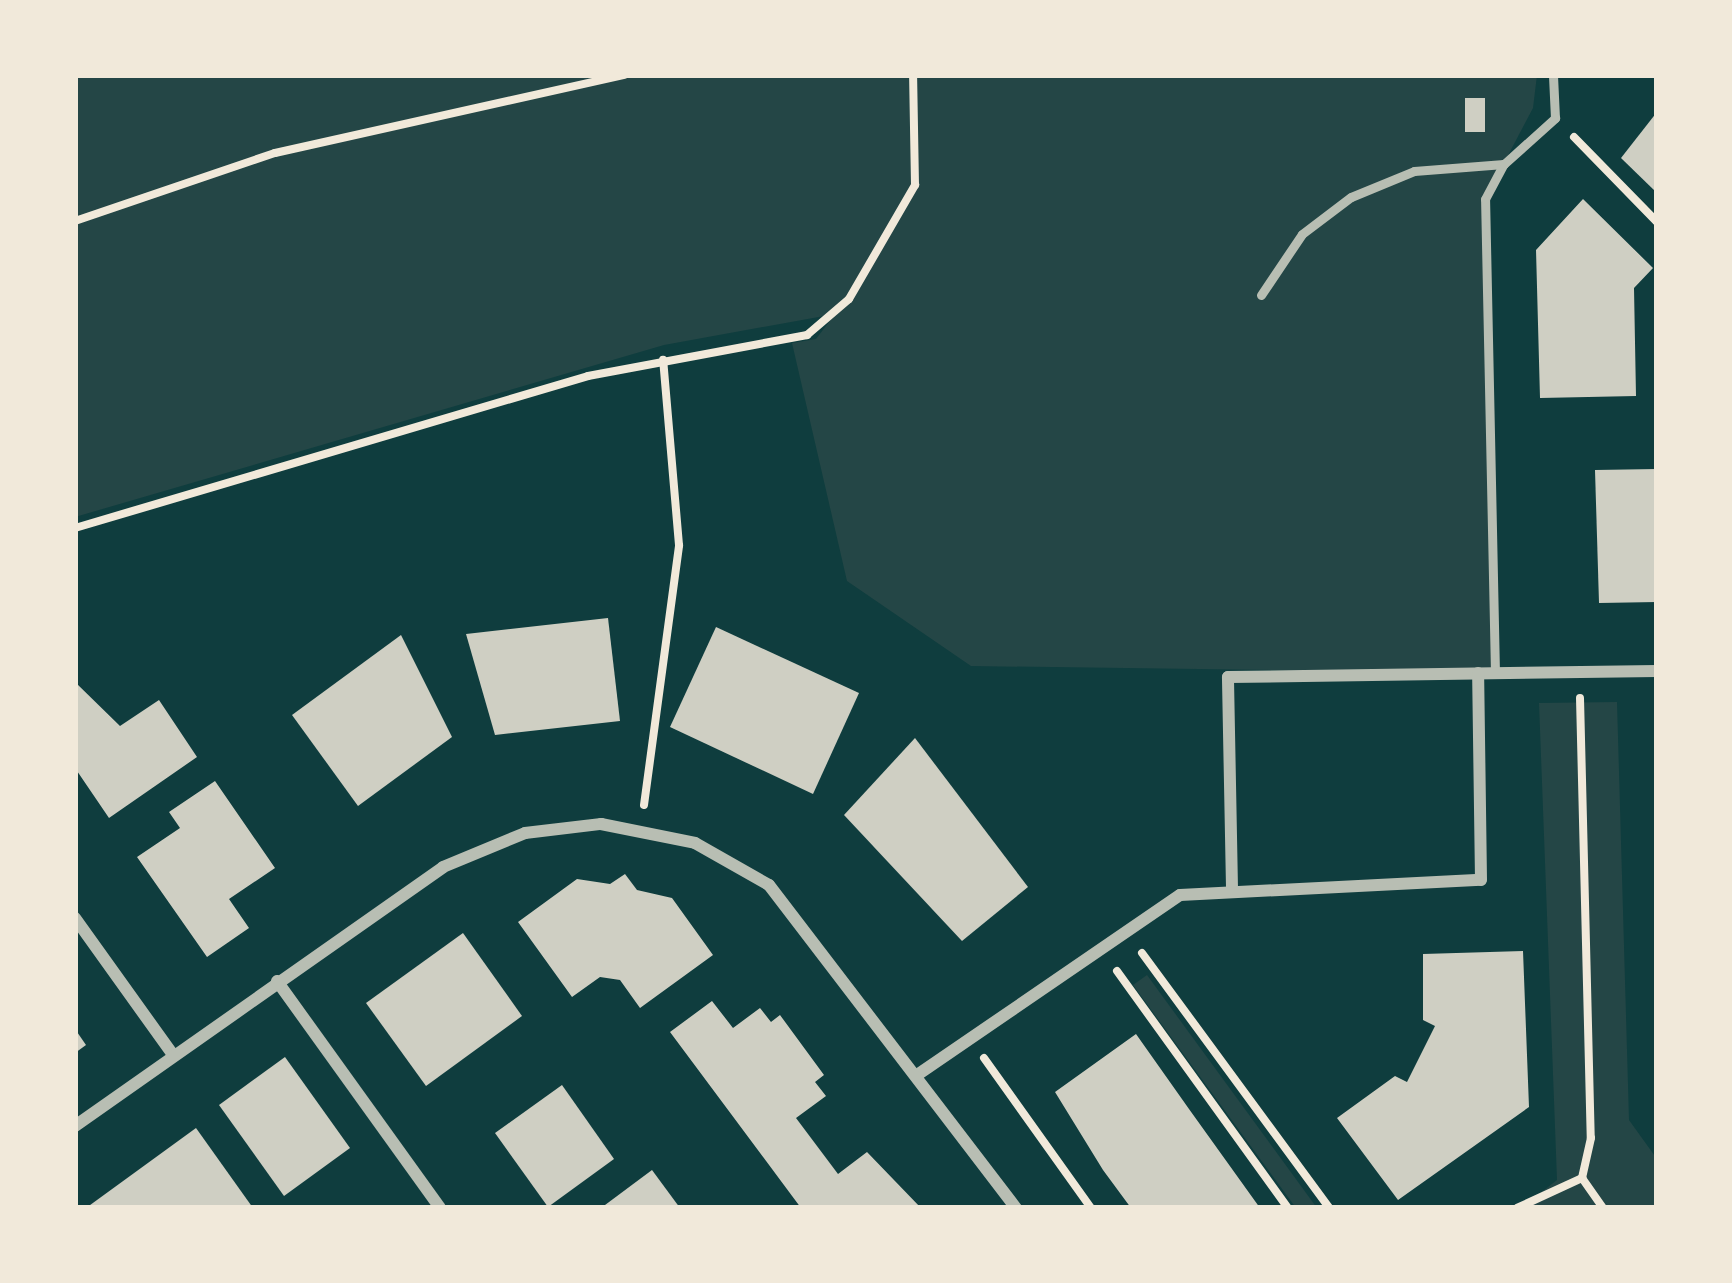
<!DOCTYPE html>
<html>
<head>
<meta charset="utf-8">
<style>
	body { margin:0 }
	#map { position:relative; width:1732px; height:1283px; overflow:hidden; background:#0f3d3e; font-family:"DM Sans",sans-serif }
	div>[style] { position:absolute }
	.green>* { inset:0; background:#244646 }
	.building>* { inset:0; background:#cfcfc3 }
	.path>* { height:8px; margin:-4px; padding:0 4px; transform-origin:4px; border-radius:4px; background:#f1e9da }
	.service>* { height:9px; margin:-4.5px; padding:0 4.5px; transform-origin:4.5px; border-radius:4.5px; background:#b8beb3 }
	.minor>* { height:12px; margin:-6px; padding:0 6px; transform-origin:6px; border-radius:6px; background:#b8beb3 }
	span { translate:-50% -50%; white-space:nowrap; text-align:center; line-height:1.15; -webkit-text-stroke:12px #f1e9da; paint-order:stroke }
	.frame { position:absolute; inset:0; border:78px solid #f1e9da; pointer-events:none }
</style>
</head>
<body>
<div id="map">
	<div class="green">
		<i style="clip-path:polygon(75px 75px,1537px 75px,1533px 108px,1485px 199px,1495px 673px,971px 666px,847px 581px,792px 343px,816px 339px,835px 314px,664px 345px,75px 517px)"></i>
		<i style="clip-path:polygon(1617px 702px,1629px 1120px,1657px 1159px,1657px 1208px,1521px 1208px,1557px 1180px,1539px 703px)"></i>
		<i style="clip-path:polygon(1147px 975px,1317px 1208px,1296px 1208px,1133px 985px)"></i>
	</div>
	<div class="building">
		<i style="clip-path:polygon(1465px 98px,1485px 98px,1485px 132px,1465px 132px)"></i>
		<i style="clip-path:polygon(1657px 112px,1657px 193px,1621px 158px)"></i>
		<i style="clip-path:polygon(1583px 199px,1653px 268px,1634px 288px,1636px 396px,1540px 398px,1536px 250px)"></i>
		<i style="clip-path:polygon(1657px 469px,1657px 602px,1599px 603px,1595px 470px)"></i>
		<i style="clip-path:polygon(608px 618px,620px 721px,495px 735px,466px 634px)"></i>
		<i style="clip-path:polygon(716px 627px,859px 693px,813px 794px,670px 727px)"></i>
		<i style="clip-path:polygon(401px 635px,452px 737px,358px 806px,292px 715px)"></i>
		<i style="clip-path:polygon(75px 682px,120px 726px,159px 700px,197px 757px,109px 818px,75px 768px)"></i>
		<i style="clip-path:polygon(915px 738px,1028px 887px,962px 941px,844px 815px)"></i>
		<i style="clip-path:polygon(215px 781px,275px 868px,229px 899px,249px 928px,207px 957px,137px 857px,180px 828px,169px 812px)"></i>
		<i style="clip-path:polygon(625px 874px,637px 890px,672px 898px,713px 955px,640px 1008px,620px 980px,600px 977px,572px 997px,518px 922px,577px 879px,610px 884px)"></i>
		<i style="clip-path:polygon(463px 933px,522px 1016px,426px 1086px,366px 1003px)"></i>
		<i style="clip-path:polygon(1523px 951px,1529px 1107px,1398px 1200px,1337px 1118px,1395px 1076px,1407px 1082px,1435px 1026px,1423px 1020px,1423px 954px)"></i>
		<i style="clip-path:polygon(712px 1001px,733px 1028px,760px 1008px,771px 1022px,780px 1015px,824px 1075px,815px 1082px,826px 1096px,796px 1118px,838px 1174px,867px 1152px,921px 1208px,801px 1208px,670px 1032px)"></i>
		<i style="clip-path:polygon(75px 1029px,86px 1045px,75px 1053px)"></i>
		<i style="clip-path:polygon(1136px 1034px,1189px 1109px,1260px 1208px,1131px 1208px,1103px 1170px,1055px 1092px)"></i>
		<i style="clip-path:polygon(285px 1057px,350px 1148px,284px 1196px,219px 1105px)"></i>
		<i style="clip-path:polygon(562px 1085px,614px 1159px,548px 1207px,495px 1133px)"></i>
		<i style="clip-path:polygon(196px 1128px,253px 1208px,86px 1208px)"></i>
		<i style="clip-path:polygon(652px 1170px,680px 1208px,601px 1208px)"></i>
	</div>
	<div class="path">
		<i style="left:1574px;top:137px;width:119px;rotate:45.7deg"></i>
		<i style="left:75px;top:221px;width:211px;rotate:-18.8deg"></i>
		<i style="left:275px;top:153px;width:358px;rotate:-12.6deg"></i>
		<i style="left:75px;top:528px;width:535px;rotate:-16.5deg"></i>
		<i style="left:588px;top:376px;width:223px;rotate:-10.6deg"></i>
		<i style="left:807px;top:335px;width:55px;rotate:-40.6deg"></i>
		<i style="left:849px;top:299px;width:132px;rotate:-59.9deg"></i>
		<i style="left:915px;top:185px;width:110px;rotate:-91deg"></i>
		<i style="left:1580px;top:698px;width:440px;rotate:88.6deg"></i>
		<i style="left:1591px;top:1138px;width:41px;rotate:102.7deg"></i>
		<i style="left:1582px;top:1178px;width:37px;rotate:55deg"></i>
		<i style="left:644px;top:805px;width:262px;rotate:-82.3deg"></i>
		<i style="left:679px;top:545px;width:186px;rotate:-94.9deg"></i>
		<i style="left:1142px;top:953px;width:316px;rotate:53.7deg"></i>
		<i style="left:1117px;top:971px;width:292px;rotate:54.2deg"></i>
		<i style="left:984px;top:1058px;width:184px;rotate:54.5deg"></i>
		<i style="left:1517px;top:1208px;width:72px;rotate:-24.8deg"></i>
	</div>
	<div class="service">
		<i style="left:1261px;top:295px;width:73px;rotate:-56.1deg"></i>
		<i style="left:1302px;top:234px;width:61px;rotate:-37.1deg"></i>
		<i style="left:1351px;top:197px;width:68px;rotate:-22.4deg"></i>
		<i style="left:1414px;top:171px;width:90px;rotate:-4.4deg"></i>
		<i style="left:1495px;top:673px;width:474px;rotate:-91.2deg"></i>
		<i style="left:1485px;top:199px;width:40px;rotate:-62deg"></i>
		<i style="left:1504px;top:164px;width:69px;rotate:-42deg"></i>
		<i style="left:1555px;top:118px;width:43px;rotate:-92.7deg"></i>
	</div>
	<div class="minor">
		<i style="left:1232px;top:888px;width:211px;rotate:-91.1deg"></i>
		<i style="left:1228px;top:677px;width:429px;rotate:-0.8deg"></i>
		<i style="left:75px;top:918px;width:168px;rotate:54.4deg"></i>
		<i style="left:277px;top:981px;width:279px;rotate:54.3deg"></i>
		<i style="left:920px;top:1073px;width:315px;rotate:-34.4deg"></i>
		<i style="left:1180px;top:895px;width:301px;rotate:-2.9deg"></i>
		<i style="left:1481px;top:880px;width:207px;rotate:-90.8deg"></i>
		<i style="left:75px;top:1126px;width:450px;rotate:-35.1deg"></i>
		<i style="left:443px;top:867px;width:89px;rotate:-22.5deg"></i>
		<i style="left:525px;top:833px;width:77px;rotate:-6.8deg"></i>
		<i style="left:601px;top:824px;width:96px;rotate:11.4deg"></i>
		<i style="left:695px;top:843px;width:85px;rotate:29.6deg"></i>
		<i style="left:769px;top:885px;width:407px;rotate:52.6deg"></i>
	</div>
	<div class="frame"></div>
</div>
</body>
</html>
